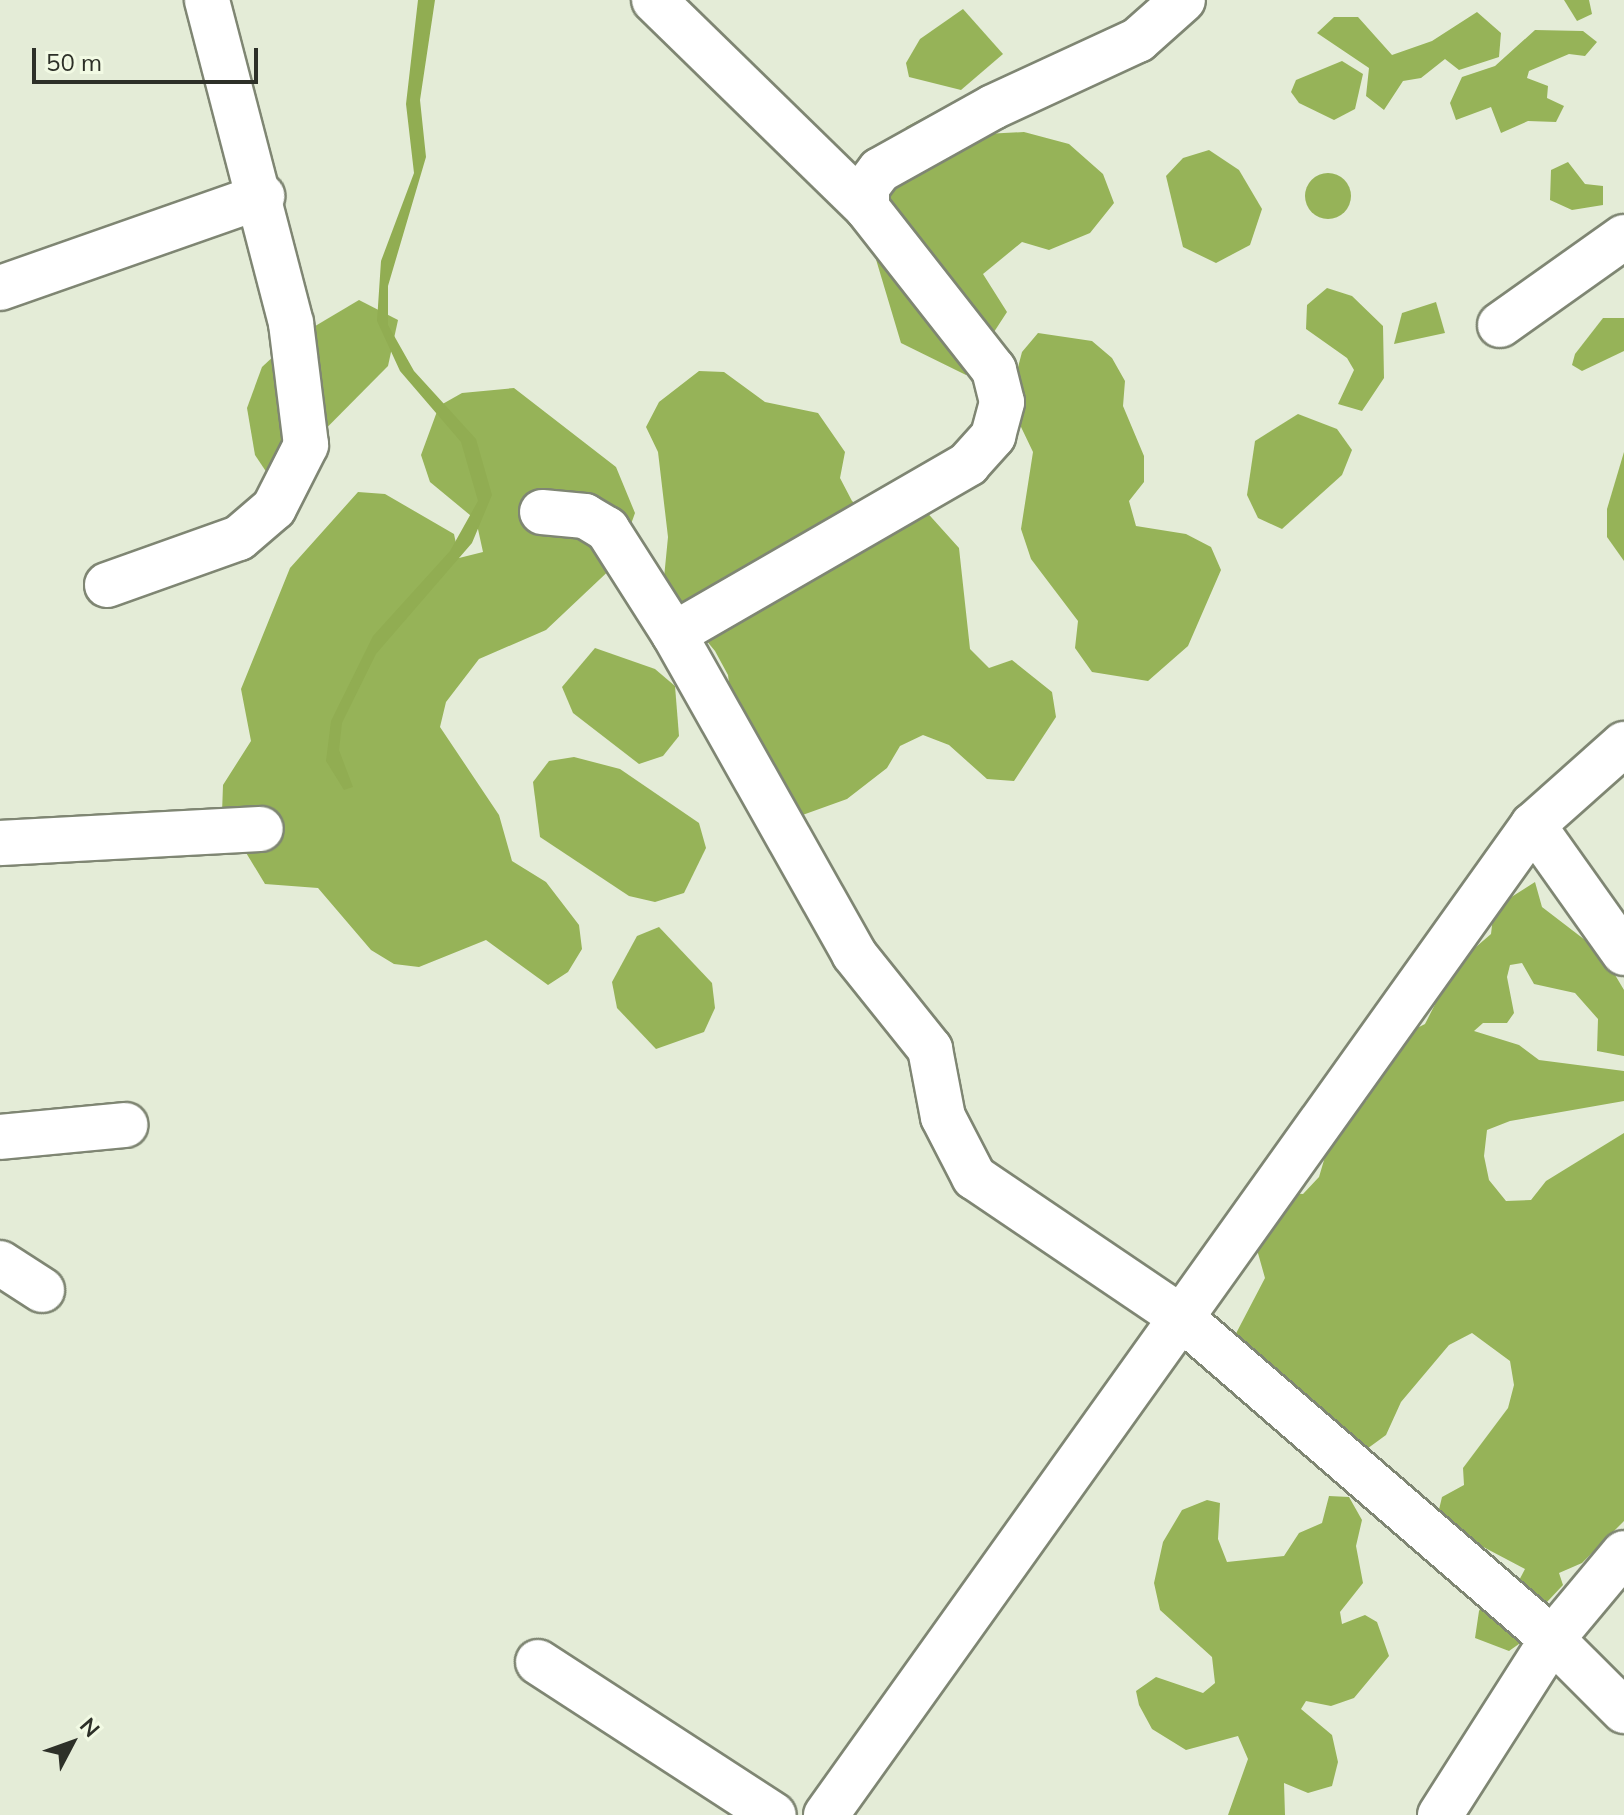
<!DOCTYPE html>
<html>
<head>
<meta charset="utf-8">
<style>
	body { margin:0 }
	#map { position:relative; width:1624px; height:1815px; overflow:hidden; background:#e4ecd7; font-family:Mulish,sans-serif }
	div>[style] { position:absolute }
	.forest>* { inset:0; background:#96b358 }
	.round { border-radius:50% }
	.water>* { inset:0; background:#91ad52 }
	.roads { filter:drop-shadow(2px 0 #7f8673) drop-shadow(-2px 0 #7f8673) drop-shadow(0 2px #7f8673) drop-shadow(0 -2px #7f8673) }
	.minor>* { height:44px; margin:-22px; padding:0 22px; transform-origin:22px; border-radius:22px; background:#fff }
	span { translate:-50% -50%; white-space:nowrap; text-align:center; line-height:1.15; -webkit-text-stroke:6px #f2fae4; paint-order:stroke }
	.north { position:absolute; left:32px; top:1703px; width:80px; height:80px; -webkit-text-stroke:6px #f2fae4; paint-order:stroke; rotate:49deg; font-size:22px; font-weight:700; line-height:32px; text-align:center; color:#2d3028 }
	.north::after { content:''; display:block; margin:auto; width:28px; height:36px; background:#2d3028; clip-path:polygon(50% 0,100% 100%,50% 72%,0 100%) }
	.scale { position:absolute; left:32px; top:48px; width:226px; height:36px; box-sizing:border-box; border:4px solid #2d3028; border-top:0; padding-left:10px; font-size:24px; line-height:28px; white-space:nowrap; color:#2d3028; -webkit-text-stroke:6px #f2fae4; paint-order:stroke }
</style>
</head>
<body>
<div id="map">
	<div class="forest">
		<i style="clip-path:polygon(1564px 0,1589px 0,1592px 14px,1577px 21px)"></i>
		<i style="clip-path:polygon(963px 9px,1003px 54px,961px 90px,909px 77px,906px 63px,920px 39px)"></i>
		<i style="clip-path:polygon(1477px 12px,1501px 33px,1499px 57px,1459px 70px,1445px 59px,1421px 78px,1403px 81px,1384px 110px,1366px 96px,1369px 68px,1317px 33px,1334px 17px,1358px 17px,1392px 55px,1432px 41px)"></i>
		<i style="clip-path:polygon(1535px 30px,1583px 31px,1597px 42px,1585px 56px,1569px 54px,1529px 71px,1527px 78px,1548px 86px,1547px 98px,1564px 106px,1556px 122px,1528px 121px,1501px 133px,1491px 107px,1456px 120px,1450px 103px,1462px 77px,1495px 66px)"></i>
		<i style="clip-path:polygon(1342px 61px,1363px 74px,1355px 109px,1334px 120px,1299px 103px,1291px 92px,1296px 80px)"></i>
		<i style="clip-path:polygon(942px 108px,985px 134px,1024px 132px,1069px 144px,1103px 174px,1114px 203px,1090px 233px,1049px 250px,1022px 242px,983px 274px,1007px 312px,966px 375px,901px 343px,869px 236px,906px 127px)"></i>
		<i style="clip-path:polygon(1209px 150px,1239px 170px,1262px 209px,1250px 245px,1216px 263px,1183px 247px,1166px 176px,1183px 158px)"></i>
		<i style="clip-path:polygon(1568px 162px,1585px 184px,1603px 186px,1603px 205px,1572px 210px,1550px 200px,1551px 170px)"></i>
		<i class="round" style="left:1305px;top:173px;width:46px;height:46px"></i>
		<i style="clip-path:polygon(1327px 288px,1352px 296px,1383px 326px,1384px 378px,1362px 411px,1338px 404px,1354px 370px,1347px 358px,1306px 329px,1307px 305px)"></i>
		<i style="clip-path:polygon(359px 300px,398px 320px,388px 366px,273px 482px,255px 455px,247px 408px,262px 367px,290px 341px)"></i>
		<i style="clip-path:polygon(1436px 302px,1445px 333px,1394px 344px,1402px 313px)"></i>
		<i style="clip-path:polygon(1603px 318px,1624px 318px,1624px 351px,1582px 371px,1572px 365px,1575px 354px)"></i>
		<i style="clip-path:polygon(1038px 333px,1092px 341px,1112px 358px,1125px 381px,1123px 406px,1144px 456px,1144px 482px,1129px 501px,1136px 526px,1186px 534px,1211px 547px,1221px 570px,1188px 646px,1148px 681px,1092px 672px,1075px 648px,1078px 621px,1031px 559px,1021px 529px,1033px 452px,1009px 402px,1022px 352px)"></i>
		<i style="clip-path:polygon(699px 371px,724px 372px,765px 402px,818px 413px,845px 452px,840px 478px,852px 501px,873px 517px,923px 508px,959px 548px,970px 649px,989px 668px,1012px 660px,1052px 692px,1056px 717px,1014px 781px,987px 779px,949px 745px,923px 735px,900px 746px,887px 768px,847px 799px,797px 817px,735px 730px,728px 675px,715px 651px,663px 588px,668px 537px,658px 452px,646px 427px,659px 402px)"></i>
		<i style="clip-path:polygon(514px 388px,616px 467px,635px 513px,617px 563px,546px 630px,479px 659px,446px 702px,440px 727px,499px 815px,512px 861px,546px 882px,579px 925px,582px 949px,568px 972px,548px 985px,486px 940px,419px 967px,394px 964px,371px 950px,318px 888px,265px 884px,222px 813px,223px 785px,251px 741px,241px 689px,290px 568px,358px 492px,385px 494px,454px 534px,459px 558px,483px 552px,476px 520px,430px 482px,421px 455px,439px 406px,462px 393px)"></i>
		<i style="clip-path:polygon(1298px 414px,1337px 429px,1352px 450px,1342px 475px,1282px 529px,1258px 518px,1247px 495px,1255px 441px)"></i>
		<i style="clip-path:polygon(1624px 452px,1624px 561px,1607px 537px,1607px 509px)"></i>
		<i style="clip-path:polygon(595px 648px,655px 669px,675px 686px,679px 736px,663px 756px,639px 764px,573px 713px,562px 687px)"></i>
		<i style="clip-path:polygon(574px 757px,620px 769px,699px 823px,706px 848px,684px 893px,655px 902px,629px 896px,540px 837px,533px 782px,549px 761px)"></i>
		<i style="clip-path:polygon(1535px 882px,1542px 907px,1602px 953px,1624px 990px,1624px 1056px,1597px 1051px,1598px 1019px,1575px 993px,1534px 984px,1522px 963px,1510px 965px,1507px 977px,1514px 1013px,1507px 1023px,1483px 1023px,1474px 1031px,1519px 1045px,1539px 1060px,1624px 1071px,1624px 1101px,1510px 1121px,1487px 1130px,1484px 1156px,1489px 1180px,1506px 1201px,1531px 1200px,1546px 1181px,1624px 1133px,1624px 1521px,1582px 1563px,1559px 1573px,1563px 1585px,1547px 1602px,1543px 1627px,1509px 1651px,1475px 1638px,1479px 1611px,1485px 1600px,1514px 1590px,1525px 1569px,1436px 1522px,1442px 1497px,1464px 1485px,1463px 1468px,1508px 1408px,1514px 1385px,1510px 1361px,1472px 1333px,1449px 1345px,1401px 1402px,1386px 1435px,1360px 1454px,1291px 1413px,1289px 1380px,1267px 1383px,1231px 1343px,1265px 1278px,1252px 1232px,1277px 1192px,1303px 1194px,1319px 1177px,1340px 1106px,1366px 1101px,1405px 1034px,1425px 1024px,1455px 965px,1491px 934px,1494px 908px)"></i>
		<i style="clip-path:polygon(659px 927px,712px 983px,715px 1008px,704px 1032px,656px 1049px,617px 1008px,612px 982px,637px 936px)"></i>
		<i style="clip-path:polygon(1329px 1496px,1349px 1497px,1362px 1520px,1356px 1546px,1363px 1583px,1340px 1612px,1342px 1624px,1365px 1615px,1377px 1622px,1389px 1656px,1354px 1698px,1331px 1706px,1306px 1701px,1301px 1709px,1332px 1735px,1338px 1762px,1332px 1786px,1308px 1793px,1284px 1783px,1285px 1815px,1228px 1815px,1248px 1759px,1238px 1736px,1186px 1750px,1152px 1729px,1139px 1705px,1136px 1691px,1156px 1677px,1203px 1693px,1215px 1683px,1212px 1657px,1160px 1610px,1154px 1583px,1163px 1542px,1182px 1510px,1207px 1500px,1220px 1503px,1218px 1539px,1227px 1562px,1284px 1556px,1299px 1533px,1322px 1523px)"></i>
	</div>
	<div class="water">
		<i style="clip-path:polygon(418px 0,435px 0,420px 100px,426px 157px,388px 286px,388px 325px,414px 371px,476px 439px,492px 495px,472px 543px,376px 654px,342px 723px,339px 750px,353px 787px,344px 790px,326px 761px,331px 721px,373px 636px,450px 551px,478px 501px,461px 442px,400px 371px,377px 321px,381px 261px,414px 173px,406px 104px)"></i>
	</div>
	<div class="roads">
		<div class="minor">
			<i style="left:654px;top:0;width:298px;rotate:44.3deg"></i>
			<i style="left:0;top:288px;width:278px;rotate:-19.3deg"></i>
			<i style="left:1500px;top:325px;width:152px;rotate:-35.4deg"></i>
			<i style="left:542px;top:512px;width:43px;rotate:5.3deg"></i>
			<i style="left:585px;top:516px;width:26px;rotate:31deg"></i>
			<i style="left:607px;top:529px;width:125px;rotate:57.5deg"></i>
			<i style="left:674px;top:634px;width:340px;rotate:-30deg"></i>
			<i style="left:968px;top:464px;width:38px;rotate:-48deg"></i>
			<i style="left:993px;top:436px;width:35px;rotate:-75deg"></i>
			<i style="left:1002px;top:402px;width:33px;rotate:-104deg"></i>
			<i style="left:994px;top:370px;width:206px;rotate:-128.1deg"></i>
			<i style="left:867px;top:208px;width:21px;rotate:-90deg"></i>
			<i style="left:867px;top:187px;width:21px;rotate:-53deg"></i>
			<i style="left:880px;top:170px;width:129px;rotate:-29.1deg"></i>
			<i style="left:993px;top:107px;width:160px;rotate:-24.8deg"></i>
			<i style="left:1138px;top:40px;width:60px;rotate:-41.6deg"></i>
			<i style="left:107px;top:585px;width:140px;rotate:-19.6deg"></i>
			<i style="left:239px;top:538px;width:46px;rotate:-40.6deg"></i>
			<i style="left:274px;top:508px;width:71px;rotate:-63.1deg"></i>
			<i style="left:306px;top:445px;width:123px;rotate:-97deg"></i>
			<i style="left:291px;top:323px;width:334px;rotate:-104.6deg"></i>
			<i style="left:674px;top:634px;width:367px;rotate:60.6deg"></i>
			<i style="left:854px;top:954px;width:122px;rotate:51.3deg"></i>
			<i style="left:930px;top:1049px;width:69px;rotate:79.2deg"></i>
			<i style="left:943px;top:1117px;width:68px;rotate:62.7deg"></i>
			<i style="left:974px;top:1177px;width:246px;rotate:34.1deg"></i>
			<i style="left:1178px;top:1315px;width:495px;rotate:40.9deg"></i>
			<i style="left:1552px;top:1639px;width:102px;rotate:45deg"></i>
			<i style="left:1533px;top:825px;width:157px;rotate:54.6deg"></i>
			<i style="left:0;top:843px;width:261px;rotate:-3.1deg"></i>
			<i style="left:0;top:1137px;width:126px;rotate:-5.5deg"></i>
			<i style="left:0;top:1263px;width:50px;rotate:32.7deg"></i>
			<i style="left:538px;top:1662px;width:281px;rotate:33deg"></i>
			<i style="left:826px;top:1815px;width:1217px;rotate:-54.47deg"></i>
			<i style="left:1533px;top:825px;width:122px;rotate:-41.7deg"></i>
			<i style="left:1440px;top:1815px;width:209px;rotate:-57.5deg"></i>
			<i style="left:1552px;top:1639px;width:112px;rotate:-50.1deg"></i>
		</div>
	</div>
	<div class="north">N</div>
	<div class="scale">50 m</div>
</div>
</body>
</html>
